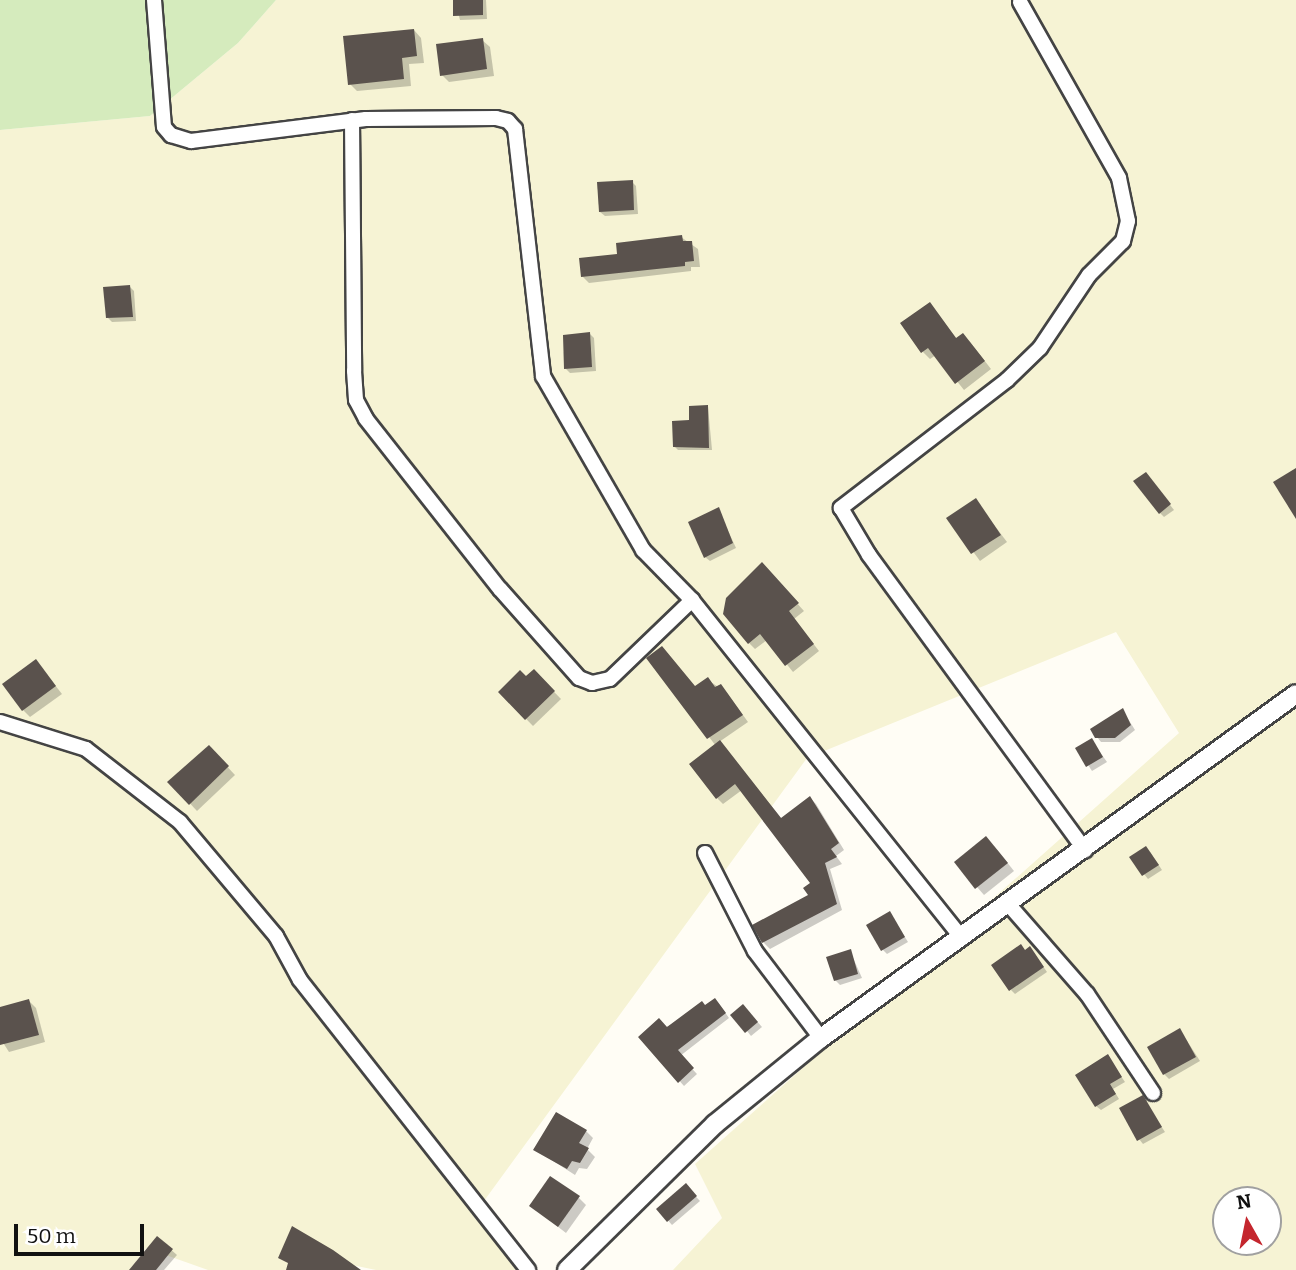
<!DOCTYPE html>
<html>
<head>
<meta charset="utf-8">
<style>
	body { margin:0 }
	#map { position:relative; width:1296px; height:1270px; overflow:hidden; background:#fffdf5; font-family:Bitter,serif }
	div>[style] { position:absolute }
	.farmland>* { inset:0; background:#f6f3d4 }
	.green>* { inset:0; background:#d5ebbd }
	.shadow>* { inset:0; background:#0003 }
	.building>* { inset:0; background:#5a524d }
	.roads { filter:drop-shadow(2px 0 #444) drop-shadow(-2px 0 #444) drop-shadow(0 2px #444) drop-shadow(0 -2px #444) }
	.minor>* { height:14px; margin:-7px; padding:0 7px; transform-origin:7px; border-radius:7px; background:#fff }
	.tertiary>* { height:18px; margin:-9px; padding:0 9px; transform-origin:9px; border-radius:9px; background:#fff }
	span { translate:-50% -50%; white-space:nowrap; text-align:center; line-height:1.15; -webkit-text-stroke:7px #fff; paint-order:stroke }
	.north { position:absolute; left:1212px; top:1186px; width:70px; height:70px; box-sizing:border-box; background:#fff; border:2px solid #a0a0a0; border-radius:50%; rotate:351deg; font-size:19px; font-weight:700; line-height:28px; text-align:center; color:#111 }
	.north::after { content:''; display:block; margin:auto; width:24px; height:32px; background:#c4262e; clip-path:polygon(50% 0,100% 100%,50% 72%,0 100%) }
	.scale { position:absolute; left:14px; top:1224px; width:130px; height:32px; box-sizing:border-box; border:4px solid #111; border-top:0; padding-left:9px; font-size:21px; line-height:24px; white-space:nowrap; color:#111; -webkit-text-stroke:5px #fff; paint-order:stroke }
</style>
</head>
<body>
<div id="map">
	<div class="farmland">
		<i style="clip-path:polygon(evenodd,276px 0,1296px 0,1296px 1270px,673px 1270px,722px 1218px,695px 1164px,1179px 733px,1116px 632px,807px 758px,473px 1216px,524px 1270px,376px 1270px,328px 1260px,313px 1270px,208px 1270px,146px 1248px,130px 1270px,0 1270px,0 130px,150px 116px,238px 43px,276px 0,1226px 1200px,1268px 1200px,1268px 1242px,1226px 1242px,1226px 1200px)"></i>
	</div>
	<div class="green">
		<i style="clip-path:polygon(0 0,276px 0,238px 43px,150px 116px,0 130px)"></i>
	</div>
	<div class="shadow">
		<i style="clip-path:polygon(455px 0,486px 0,487px 19px,460px 20px)"></i>
		<i style="clip-path:polygon(414px 30px,421px 38px,424px 63px,409px 64px,411px 86px,357px 91px,350px 84px)"></i>
		<i style="clip-path:polygon(482px 40px,490px 47px,494px 76px,449px 82px,442px 75px)"></i>
		<i style="clip-path:polygon(632px 182px,636px 186px,638px 214px,605px 216px,600px 212px)"></i>
		<i style="clip-path:polygon(681px 237px,698px 249px,700px 267px,691px 267px,691px 271px,589px 283px,582px 276px)"></i>
		<i style="clip-path:polygon(130px 287px,134px 291px,136px 321px,112px 322px,108px 318px)"></i>
		<i style="clip-path:polygon(930px 304px,957px 339px,970px 342px,991px 369px,964px 390px,936px 355px,930px 359px,923px 352px)"></i>
		<i style="clip-path:polygon(590px 334px,594px 338px,596px 371px,570px 373px,565px 368px)"></i>
		<i style="clip-path:polygon(708px 407px,712px 450px,678px 450px,675px 447px,690px 422px)"></i>
		<i style="clip-path:polygon(1150px 479px,1174px 510px,1164px 517px,1160px 513px)"></i>
		<i style="clip-path:polygon(976px 501px,1007px 542px,980px 561px,949px 519px)"></i>
		<i style="clip-path:polygon(718px 509px,736px 548px,710px 561px,705px 557px)"></i>
		<i style="clip-path:polygon(768px 571px,804px 611px,794px 619px,819px 651px,793px 672px,767px 640px,755px 649px,749px 643px)"></i>
		<i style="clip-path:polygon(648px 658px,696px 688px,708px 680px,727px 693px,748px 722px,719px 742px,782px 819px,810px 798px,816px 804px,844px 850px,836px 856px,842px 864px,830px 869px,842px 910px,770px 949px,763px 942px,755px 926px,811px 896px,812px 883px,742px 790px,723px 804px,717px 798px,716px 746px)"></i>
		<i style="clip-path:polygon(36px 661px,62px 694px,30px 717px,23px 710px)"></i>
		<i style="clip-path:polygon(534px 671px,561px 699px,533px 726px,500px 692px)"></i>
		<i style="clip-path:polygon(1123px 711px,1135px 730px,1120px 742px,1101px 742px,1097px 737px)"></i>
		<i style="clip-path:polygon(1092px 741px,1107px 762px,1092px 771px,1078px 749px)"></i>
		<i style="clip-path:polygon(209px 747px,235px 775px,197px 811px,170px 782px)"></i>
		<i style="clip-path:polygon(994px 846px,1014px 871px,984px 895px,956px 863px)"></i>
		<i style="clip-path:polygon(1150px 852px,1162px 870px,1148px 879px,1131px 858px)"></i>
		<i style="clip-path:polygon(890px 913px,908px 942px,887px 954px,883px 950px)"></i>
		<i style="clip-path:polygon(850px 951px,862px 978px,840px 985px,835px 980px)"></i>
		<i style="clip-path:polygon(1034px 953px,1047px 972px,1015px 994px,1011px 990px)"></i>
		<i style="clip-path:polygon(29px 1001px,36px 1008px,45px 1042px,9px 1052px,0 1038px,0 1009px)"></i>
		<i style="clip-path:polygon(719px 1004px,729px 1018px,680px 1056px,697px 1074px,684px 1086px,641px 1038px)"></i>
		<i style="clip-path:polygon(747px 1010px,762px 1027px,751px 1036px,747px 1031px)"></i>
		<i style="clip-path:polygon(1180px 1030px,1200px 1061px,1169px 1079px,1164px 1074px)"></i>
		<i style="clip-path:polygon(1108px 1057px,1125px 1082px,1113px 1089px,1119px 1099px,1101px 1110px,1096px 1106px)"></i>
		<i style="clip-path:polygon(1142px 1097px,1165px 1132px,1143px 1144px,1139px 1139px)"></i>
		<i style="clip-path:polygon(586px 1131px,593px 1138px,587px 1149px,595px 1157px,587px 1169px,579px 1168px,575px 1175px,536px 1150px)"></i>
		<i style="clip-path:polygon(686px 1186px,700px 1201px,672px 1225px,658px 1209px)"></i>
		<i style="clip-path:polygon(579px 1198px,586px 1205px,566px 1233px,531px 1206px)"></i>
		<i style="clip-path:polygon(158px 1238px,177px 1255px,164px 1270px,134px 1270px)"></i>
	</div>
	<div class="building">
		<i style="clip-path:polygon(453px 0,483px 0,483px 15px,453px 16px)"></i>
		<i style="clip-path:polygon(414px 29px,417px 56px,402px 58px,404px 79px,348px 85px,343px 36px)"></i>
		<i style="clip-path:polygon(483px 38px,487px 69px,440px 76px,436px 44px)"></i>
		<i style="clip-path:polygon(633px 180px,634px 210px,599px 212px,597px 182px)"></i>
		<i style="clip-path:polygon(682px 235px,683px 241px,692px 241px,694px 261px,685px 262px,685px 266px,581px 277px,579px 258px,617px 254px,616px 243px)"></i>
		<i style="clip-path:polygon(130px 285px,133px 317px,106px 318px,103px 287px)"></i>
		<i style="clip-path:polygon(930px 302px,956px 338px,963px 333px,985px 361px,955px 384px,928px 348px,921px 353px,900px 323px)"></i>
		<i style="clip-path:polygon(590px 332px,592px 367px,564px 369px,563px 335px)"></i>
		<i style="clip-path:polygon(708px 405px,709px 448px,673px 447px,672px 421px,689px 420px,689px 406px)"></i>
		<i style="clip-path:polygon(1296px 468px,1296px 519px,1273px 482px)"></i>
		<i style="clip-path:polygon(1146px 472px,1171px 504px,1159px 514px,1133px 481px)"></i>
		<i style="clip-path:polygon(976px 498px,1001px 535px,971px 554px,946px 518px)"></i>
		<i style="clip-path:polygon(719px 507px,733px 543px,704px 558px,688px 522px)"></i>
		<i style="clip-path:polygon(762px 562px,799px 603px,789px 611px,814px 644px,785px 666px,760px 634px,748px 644px,723px 614px,726px 598px)"></i>
		<i style="clip-path:polygon(662px 646px,695px 686px,708px 677px,715px 687px,721px 684px,743px 715px,707px 739px,646px 658px)"></i>
		<i style="clip-path:polygon(36px 659px,56px 686px,22px 711px,2px 684px)"></i>
		<i style="clip-path:polygon(534px 669px,555px 691px,525px 720px,498px 692px,520px 670px,526px 676px)"></i>
		<i style="clip-path:polygon(1123px 708px,1131px 725px,1115px 738px,1095px 738px,1090px 729px)"></i>
		<i style="clip-path:polygon(1092px 738px,1103px 757px,1086px 767px,1075px 748px)"></i>
		<i style="clip-path:polygon(720px 740px,781px 818px,810px 796px,839px 843px,831px 849px,837px 857px,825px 863px,837px 904px,762px 943px,752px 925px,808px 895px,803px 888px,810px 883px,735px 784px,716px 799px,689px 764px)"></i>
		<i style="clip-path:polygon(209px 745px,229px 766px,189px 805px,167px 782px)"></i>
		<i style="clip-path:polygon(986px 836px,1008px 863px,975px 889px,954px 862px)"></i>
		<i style="clip-path:polygon(1146px 846px,1159px 865px,1142px 876px,1129px 857px)"></i>
		<i style="clip-path:polygon(890px 911px,905px 937px,881px 951px,866px 925px)"></i>
		<i style="clip-path:polygon(1021px 944px,1025px 950px,1030px 946px,1044px 967px,1009px 991px,991px 965px)"></i>
		<i style="clip-path:polygon(851px 949px,858px 974px,834px 981px,826px 957px)"></i>
		<i style="clip-path:polygon(715px 998px,726px 1013px,678px 1050px,694px 1068px,678px 1083px,638px 1037px,659px 1018px,667px 1027px,702px 1001px,705px 1005px)"></i>
		<i style="clip-path:polygon(29px 999px,39px 1035px,0 1045px,0 1007px)"></i>
		<i style="clip-path:polygon(743px 1004px,758px 1022px,745px 1033px,730px 1015px)"></i>
		<i style="clip-path:polygon(1180px 1028px,1196px 1057px,1163px 1075px,1147px 1047px)"></i>
		<i style="clip-path:polygon(1108px 1054px,1122px 1077px,1110px 1084px,1116px 1094px,1095px 1107px,1075px 1075px)"></i>
		<i style="clip-path:polygon(1143px 1095px,1162px 1127px,1137px 1141px,1119px 1108px)"></i>
		<i style="clip-path:polygon(556px 1112px,587px 1130px,579px 1143px,589px 1148px,580px 1163px,572px 1161px,567px 1169px,533px 1150px)"></i>
		<i style="clip-path:polygon(550px 1176px,580px 1196px,558px 1227px,529px 1206px)"></i>
		<i style="clip-path:polygon(686px 1183px,697px 1196px,667px 1222px,656px 1209px)"></i>
		<i style="clip-path:polygon(292px 1226px,333px 1250px,361px 1270px,286px 1270px,288px 1263px,278px 1258px)"></i>
		<i style="clip-path:polygon(157px 1236px,173px 1249px,156px 1270px,129px 1270px)"></i>
	</div>
	<div class="roads">
		<div class="minor">
			<i style="left:154px;top:0;width:127px;rotate:85.5deg"></i>
			<i style="left:164px;top:127px;width:11px;rotate:49deg"></i>
			<i style="left:171px;top:135px;width:21px;rotate:17deg"></i>
			<i style="left:191px;top:141px;width:176px;rotate:-7.2deg"></i>
			<i style="left:366px;top:119px;width:130px;rotate:-0.4deg"></i>
			<i style="left:496px;top:118px;width:12px;rotate:14deg"></i>
			<i style="left:508px;top:121px;width:11px;rotate:49deg"></i>
			<i style="left:515px;top:129px;width:249px;rotate:83.5deg"></i>
			<i style="left:543px;top:376px;width:201px;rotate:60.1deg"></i>
			<i style="left:643px;top:550px;width:70px;rotate:45.6deg"></i>
			<i style="left:692px;top:600px;width:433px;rotate:51.4deg"></i>
			<i style="left:1020px;top:2px;width:202px;rotate:60.6deg"></i>
			<i style="left:1119px;top:178px;width:44px;rotate:78.2deg"></i>
			<i style="left:1128px;top:221px;width:21px;rotate:104deg"></i>
			<i style="left:1123px;top:241px;width:48px;rotate:135deg"></i>
			<i style="left:1089px;top:275px;width:88px;rotate:123.9deg"></i>
			<i style="left:1040px;top:348px;width:46px;rotate:135.9deg"></i>
			<i style="left:1007px;top:380px;width:210px;rotate:142.4deg"></i>
			<i style="left:841px;top:508px;width:55px;rotate:59.2deg"></i>
			<i style="left:869px;top:555px;width:366px;rotate:53.8deg"></i>
			<i style="left:352px;top:120px;width:251px;rotate:89.5deg"></i>
			<i style="left:354px;top:371px;width:29px;rotate:86deg"></i>
			<i style="left:356px;top:400px;width:21px;rotate:62deg"></i>
			<i style="left:366px;top:419px;width:216px;rotate:51.8deg"></i>
			<i style="left:500px;top:589px;width:119px;rotate:48.4deg"></i>
			<i style="left:579px;top:678px;width:14px;rotate:21deg"></i>
			<i style="left:592px;top:683px;width:18px;rotate:-13deg"></i>
			<i style="left:610px;top:679px;width:114px;rotate:-43.9deg"></i>
			<i style="left:0;top:722px;width:90px;rotate:17.4deg"></i>
			<i style="left:86px;top:749px;width:119px;rotate:37.8deg"></i>
			<i style="left:180px;top:822px;width:149px;rotate:49.9deg"></i>
			<i style="left:276px;top:936px;width:50px;rotate:61.4deg"></i>
			<i style="left:300px;top:980px;width:369px;rotate:51.8deg"></i>
			<i style="left:705px;top:853px;width:110px;rotate:63deg"></i>
			<i style="left:755px;top:951px;width:109px;rotate:52.8deg"></i>
			<i style="left:1009px;top:905px;width:118px;rotate:48.8deg"></i>
			<i style="left:1087px;top:994px;width:119px;rotate:56.3deg"></i>
		</div>
		<div class="tertiary">
			<i style="left:567px;top:1270px;width:208px;rotate:-44.6deg"></i>
			<i style="left:715px;top:1124px;width:136px;rotate:-39.1deg"></i>
			<i style="left:821px;top:1038px;width:586px;rotate:-35.91deg"></i>
		</div>
	</div>
	<div class="north">N</div>
	<div class="scale">50 m</div>
</div>
</body>
</html>
